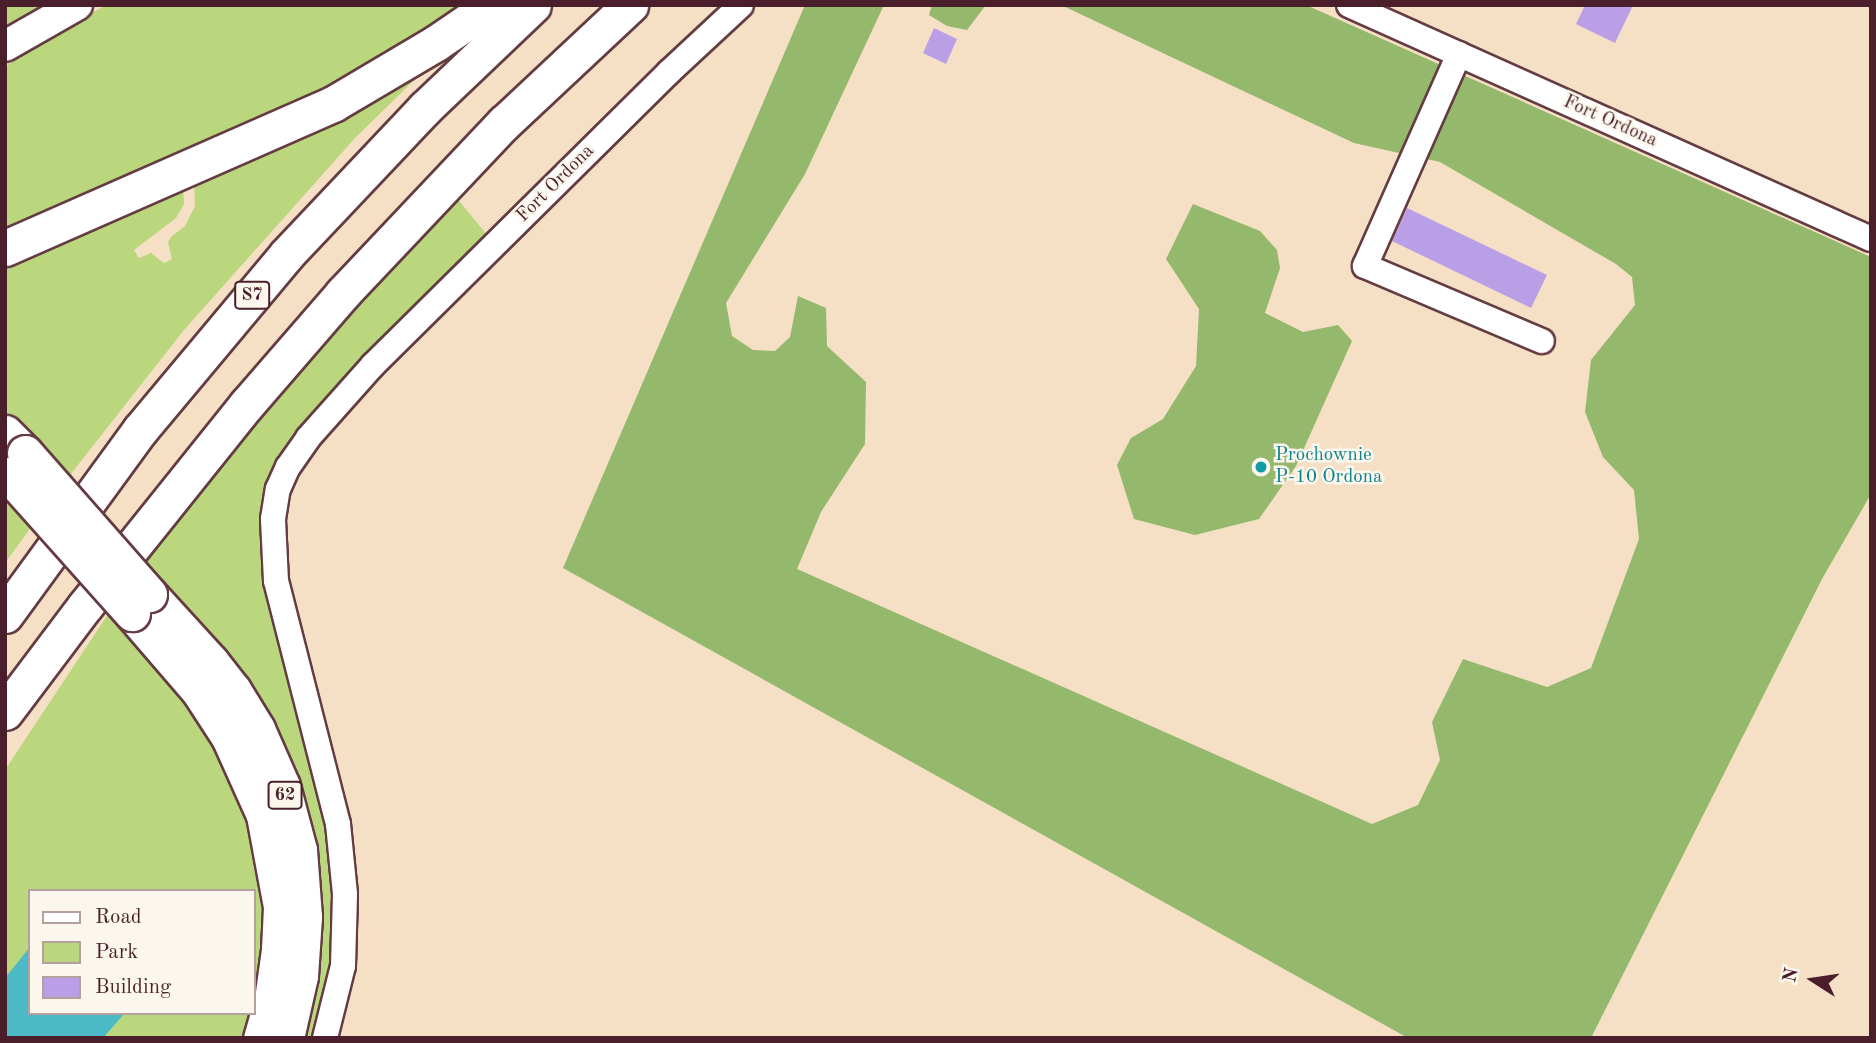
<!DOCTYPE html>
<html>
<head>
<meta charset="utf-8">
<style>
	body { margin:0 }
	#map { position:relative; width:1876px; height:1043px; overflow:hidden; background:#f5dfc5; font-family:"Old Standard TT",serif }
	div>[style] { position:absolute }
	.green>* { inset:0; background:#bbd77d }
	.forest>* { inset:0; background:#94b86c }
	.water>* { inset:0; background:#4dbac8 }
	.building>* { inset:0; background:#ba9fe6 }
	.roads { filter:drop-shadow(2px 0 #643c42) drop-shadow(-2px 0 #643c42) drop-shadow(0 2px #643c42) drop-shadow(0 -2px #643c42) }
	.minor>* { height:24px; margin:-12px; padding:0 12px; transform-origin:12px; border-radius:12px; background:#fff }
	.major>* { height:30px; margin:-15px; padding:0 15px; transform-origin:15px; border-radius:15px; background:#fff }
	.highway>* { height:35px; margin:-17.5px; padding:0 17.5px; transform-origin:17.5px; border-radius:17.5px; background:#fff }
	.bridges { filter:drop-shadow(2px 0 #643c42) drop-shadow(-2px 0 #643c42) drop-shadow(0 2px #643c42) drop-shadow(0 -2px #643c42) }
	.highway-bridge>* { height:35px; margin:-17.5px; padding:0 17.5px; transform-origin:17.5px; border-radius:17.5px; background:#fff }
	.dots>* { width:19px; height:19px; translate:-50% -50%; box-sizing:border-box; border:4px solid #fbf7ec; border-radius:50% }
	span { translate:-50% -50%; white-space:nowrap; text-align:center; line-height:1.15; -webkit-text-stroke:5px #fbf7ec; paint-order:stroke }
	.shield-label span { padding:2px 5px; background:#fbf7ec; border:2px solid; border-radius:5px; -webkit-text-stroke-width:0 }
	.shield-label { font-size:18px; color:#4a1f2b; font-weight:700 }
	.street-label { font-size:19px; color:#4a1f2b }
	.culture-label { font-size:19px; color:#0d838f }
	.left { translate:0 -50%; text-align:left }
	.frame { position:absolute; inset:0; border:7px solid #4a1f2b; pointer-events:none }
	.legend { position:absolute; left:28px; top:889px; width:228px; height:126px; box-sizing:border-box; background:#fbf7ec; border:2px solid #b4a19f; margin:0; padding:9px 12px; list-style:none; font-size:21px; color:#4a1f2b }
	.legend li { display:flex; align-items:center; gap:14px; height:35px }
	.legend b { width:35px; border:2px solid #b4a19f }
	.north { position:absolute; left:1778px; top:945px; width:70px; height:70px; -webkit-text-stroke:5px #fbf7ec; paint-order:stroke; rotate:282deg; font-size:19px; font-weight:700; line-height:28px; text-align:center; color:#4a1f2b }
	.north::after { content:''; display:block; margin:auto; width:24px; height:32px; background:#4a1f2b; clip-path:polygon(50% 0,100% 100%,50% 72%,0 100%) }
</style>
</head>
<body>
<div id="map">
	<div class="green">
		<i style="clip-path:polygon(5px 5px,59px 5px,5px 36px)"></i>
		<i style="clip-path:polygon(106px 5px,471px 5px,331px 94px,5px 233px,5px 67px,51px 36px)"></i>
		<i style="clip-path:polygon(442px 53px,355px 138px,184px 330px,63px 484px,5px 424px,5px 263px,183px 189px,184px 204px,176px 218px,134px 250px,139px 258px,151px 253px,164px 263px,172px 259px,168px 242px,171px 237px,185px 226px,195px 206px,194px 180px)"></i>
		<i style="clip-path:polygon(455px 196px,488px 236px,272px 495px,330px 819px,335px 961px,316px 1038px,298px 1038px,314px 945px,139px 570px,168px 529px,294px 372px)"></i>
		<i style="clip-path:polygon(5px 490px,35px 522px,5px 563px)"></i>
		<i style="clip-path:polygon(evenodd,112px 608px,184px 693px,219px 742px,252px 817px,267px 896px,268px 929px,265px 962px,248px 1038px,5px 1038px,5px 770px,112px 608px,30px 891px,254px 891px,254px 1013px,30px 1013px,30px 891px)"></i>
	</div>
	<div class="forest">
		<i style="clip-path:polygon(805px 5px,884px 5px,805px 174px,726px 303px,732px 336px,753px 350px,775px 351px,790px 337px,798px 296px,826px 308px,827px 346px,866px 382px,865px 444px,821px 512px,797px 569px,1372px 824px,1418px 805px,1440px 760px,1432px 722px,1463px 659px,1547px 687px,1591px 668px,1639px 539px,1634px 490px,1603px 457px,1585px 412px,1591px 360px,1635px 305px,1632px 277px,1616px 264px,1440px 162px,1354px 143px,1061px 5px,1306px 5px,1871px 257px,1871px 494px,1822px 579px,1591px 1038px,1408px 1038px,563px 568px)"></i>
		<i style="clip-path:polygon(932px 5px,986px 5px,967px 30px,947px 26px,929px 15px)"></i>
		<i style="clip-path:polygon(1193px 204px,1260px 231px,1277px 250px,1280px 268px,1265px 313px,1303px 332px,1338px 325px,1352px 341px,1296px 466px,1259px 519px,1195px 535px,1134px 519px,1117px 465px,1131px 438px,1163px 419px,1196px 366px,1199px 309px,1166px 259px)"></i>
	</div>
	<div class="water">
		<i style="clip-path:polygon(30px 947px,30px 1013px,125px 1013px,103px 1038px,5px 1038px,5px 978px)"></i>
	</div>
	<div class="building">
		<i style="clip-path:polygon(1585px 5px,1633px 5px,1615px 43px,1576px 24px)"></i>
		<i style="clip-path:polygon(934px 28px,957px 39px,946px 64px,923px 53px)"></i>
		<i style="clip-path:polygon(1407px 208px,1547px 275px,1531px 308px,1392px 241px)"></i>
	</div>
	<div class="roads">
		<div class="minor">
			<i style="left:1349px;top:5px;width:572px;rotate:24.15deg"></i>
			<i style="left:1459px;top:54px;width:232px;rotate:113.9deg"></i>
			<i style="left:1365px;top:266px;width:192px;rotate:23deg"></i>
			<i style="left:325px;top:1038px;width:74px;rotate:-76deg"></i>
			<i style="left:343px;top:966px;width:72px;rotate:-88.4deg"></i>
			<i style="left:345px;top:894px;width:70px;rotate:-95.7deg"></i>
			<i style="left:338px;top:824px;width:251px;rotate:-104.3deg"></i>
			<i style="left:276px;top:581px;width:62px;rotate:-92.8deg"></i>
			<i style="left:273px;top:519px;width:30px;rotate:-81deg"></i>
			<i style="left:278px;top:489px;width:24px;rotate:-66deg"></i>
			<i style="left:288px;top:467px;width:35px;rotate:-55deg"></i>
			<i style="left:308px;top:438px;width:98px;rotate:-48.3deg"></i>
			<i style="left:373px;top:365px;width:416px;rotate:-44.7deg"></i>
			<i style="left:669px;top:72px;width:98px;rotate:-42.9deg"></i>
		</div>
		<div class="major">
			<i style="left:5px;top:46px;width:83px;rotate:-29.7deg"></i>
		</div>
		<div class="highway">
			<i style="left:5px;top:248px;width:358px;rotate:-23.7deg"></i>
			<i style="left:333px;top:104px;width:120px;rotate:-30.6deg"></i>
			<i style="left:436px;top:43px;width:68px;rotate:-34.2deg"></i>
			<i style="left:5px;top:433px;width:28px;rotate:45deg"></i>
			<i style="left:149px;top:594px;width:92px;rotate:47.6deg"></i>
			<i style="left:211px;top:662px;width:36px;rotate:52deg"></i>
			<i style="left:233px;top:690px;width:46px;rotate:58.4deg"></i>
			<i style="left:257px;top:729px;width:62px;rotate:66.3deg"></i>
			<i style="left:282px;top:786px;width:66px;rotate:75.1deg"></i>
			<i style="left:299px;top:850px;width:67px;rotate:85.7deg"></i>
			<i style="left:304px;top:917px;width:59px;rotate:93.9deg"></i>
			<i style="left:300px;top:976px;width:64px;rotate:102.7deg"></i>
			<i style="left:132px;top:613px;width:103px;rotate:49.3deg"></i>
			<i style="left:199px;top:691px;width:55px;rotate:56.9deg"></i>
			<i style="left:229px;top:737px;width:85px;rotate:65.8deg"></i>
			<i style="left:264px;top:815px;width:94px;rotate:79.5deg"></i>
			<i style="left:281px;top:907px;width:43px;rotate:92.7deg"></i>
			<i style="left:279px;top:950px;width:50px;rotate:98deg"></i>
			<i style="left:272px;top:1000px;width:40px;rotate:106deg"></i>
			<i style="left:5px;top:615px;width:229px;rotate:-53.9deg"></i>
			<i style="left:140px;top:430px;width:229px;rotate:-50.1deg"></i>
			<i style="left:287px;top:254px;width:201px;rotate:-46.6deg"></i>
			<i style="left:425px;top:108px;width:149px;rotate:-43.6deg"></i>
			<i style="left:5px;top:712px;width:133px;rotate:-53deg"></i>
			<i style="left:85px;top:606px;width:259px;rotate:-51.3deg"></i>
			<i style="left:247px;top:404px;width:147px;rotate:-49.1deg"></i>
			<i style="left:343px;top:293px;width:234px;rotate:-46.6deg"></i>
			<i style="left:504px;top:123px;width:173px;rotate:-43.1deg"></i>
		</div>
	</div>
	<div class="bridges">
		<div class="highway-bridge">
			<i style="left:25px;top:453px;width:188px;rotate:48.7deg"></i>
			<i style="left:9px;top:475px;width:185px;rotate:48.3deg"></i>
		</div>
	</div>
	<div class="dots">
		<i style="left:1261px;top:467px;background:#0f9aa8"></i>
	</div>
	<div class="shield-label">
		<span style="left:252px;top:295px">S7</span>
		<span style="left:285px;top:795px">62</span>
	</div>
	<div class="street-label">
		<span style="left:1610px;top:122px;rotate:24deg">Fort Ordona</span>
		<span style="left:556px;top:184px;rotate:-45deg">Fort Ordona</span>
	</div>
	<div class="culture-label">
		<span class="left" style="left:1275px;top:467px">Prochownie<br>P-10 Ordona</span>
	</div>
	<div class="frame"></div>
	<ul class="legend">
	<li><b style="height:9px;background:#fff"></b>Road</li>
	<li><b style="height:19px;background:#bbd77d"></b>Park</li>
	<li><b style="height:19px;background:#ba9fe6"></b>Building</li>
	</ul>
	<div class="north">N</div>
</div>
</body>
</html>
